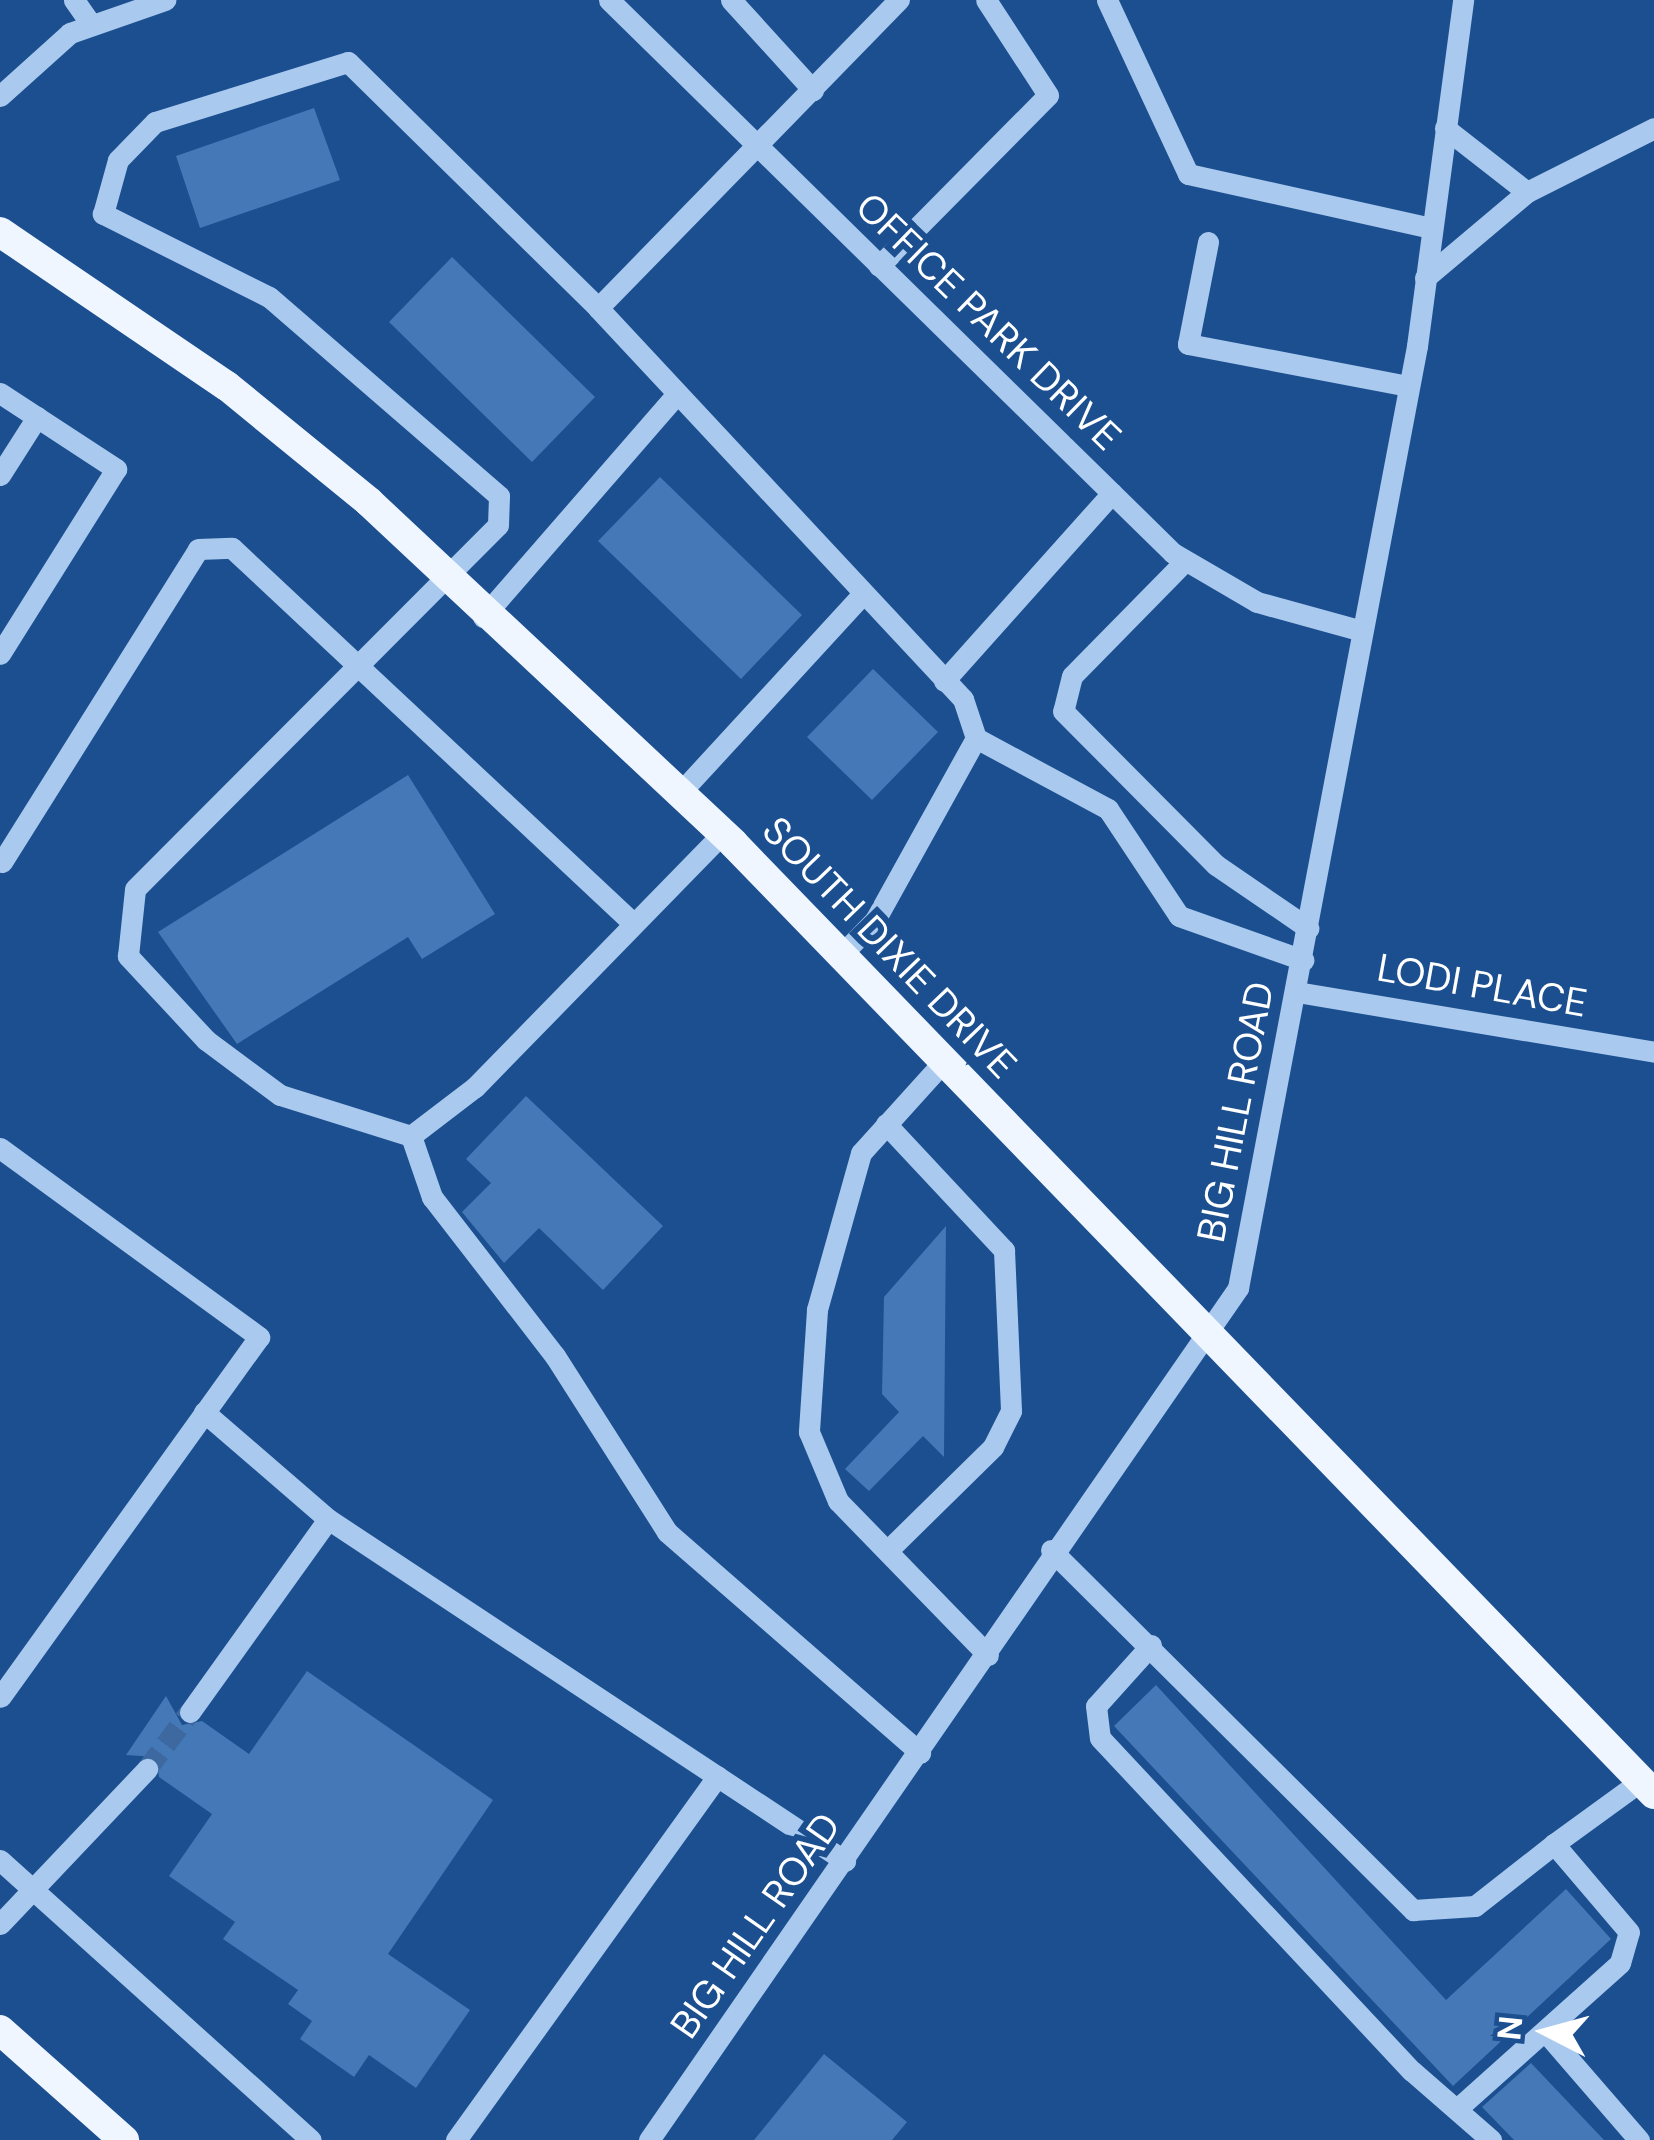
<!DOCTYPE html>
<html>
<head>
<meta charset="utf-8">
<style>
	body { margin:0 }
	#map { position:relative; width:1654px; height:2140px; overflow:hidden; background:#1b4f8f; font-family:"DM Sans",sans-serif }
	div>[style] { position:absolute }
	.building>* { inset:0; background:#4478b7 }
	.minor-tunnel>* { height:21px; margin-top:-10.5px; transform-origin:0; background:repeating-linear-gradient(90deg,#3d69a0 0 21px,transparent 0 31px) }
	.minor>* { height:21px; margin:-10.5px; padding:0 10.5px; transform-origin:10.5px; border-radius:10.5px; background:#a9c9ee }
	.major>* { height:30px; margin:-15px; padding:0 15px; transform-origin:15px; border-radius:15px; background:#f0f6ff }
	span { translate:-50% -50%; white-space:nowrap; text-align:center; line-height:1.15; -webkit-text-stroke:12px #1b4f8f; paint-order:stroke }
	.street-label { font-size:39px; color:#fff }
	.north { position:absolute; left:1486px; top:1972px; width:120px; height:120px; -webkit-text-stroke:9px #1b4f8f; paint-order:stroke; rotate:276deg; font-size:33px; font-weight:700; line-height:48px; text-align:center; color:#fff }
	.north::after { content:''; display:block; margin:auto; width:42px; height:54px; background:#fff; clip-path:polygon(50% 0,100% 100%,50% 72%,0 100%) }
</style>
</head>
<body>
<div id="map">
	<div class="building">
		<i style="clip-path:polygon(314px 108px,340px 180px,200px 228px,176px 156px)"></i>
		<i style="clip-path:polygon(452px 257px,595px 397px,532px 462px,389px 322px)"></i>
		<i style="clip-path:polygon(660px 477px,802px 615px,741px 679px,598px 541px)"></i>
		<i style="clip-path:polygon(873px 669px,938px 732px,872px 800px,807px 737px)"></i>
		<i style="clip-path:polygon(408px 775px,495px 914px,422px 959px,408px 937px,237px 1044px,158px 932px)"></i>
		<i style="clip-path:polygon(526px 1096px,663px 1226px,603px 1290px,539px 1228px,504px 1263px,462px 1212px,491px 1183px,466px 1159px)"></i>
		<i style="clip-path:polygon(946px 1226px,944px 1457px,923px 1436px,869px 1491px,845px 1469px,899px 1412px,882px 1394px,884px 1297px)"></i>
		<i style="clip-path:polygon(307px 1671px,493px 1800px,388px 1954px,470px 2010px,416px 2088px,369px 2055px,354px 2077px,300px 2039px,312px 2021px,288px 2004px,298px 1990px,223px 1939px,235px 1922px,169px 1876px,212px 1814px,159px 1777px,156px 1757px,126px 1755px,166px 1696px,182px 1725px,202px 1721px,249px 1754px)"></i>
		<i style="clip-path:polygon(1156px 1685px,1446px 2000px,1566px 1889px,1611px 1939px,1453px 2086px,1114px 1726px)"></i>
		<i style="clip-path:polygon(824px 2054px,907px 2122px,892px 2140px,754px 2140px)"></i>
		<i style="clip-path:polygon(1531px 2063px,1604px 2140px,1514px 2140px,1482px 2107px)"></i>
	</div>
	<div class="minor-tunnel">
		<i style="left:147px;top:1769px;width:71px;rotate:-53deg"></i>
	</div>
	<div class="minor">
		<i style="left:74px;top:0;width:29px;rotate:55deg"></i>
		<i style="left:609px;top:0;width:790px;rotate:44.44deg"></i>
		<i style="left:1173px;top:553px;width:97px;rotate:30.3deg"></i>
		<i style="left:1257px;top:602px;width:106px;rotate:15.4deg"></i>
		<i style="left:731px;top:0;width:122px;rotate:47.7deg"></i>
		<i style="left:1107px;top:0;width:192px;rotate:65deg"></i>
		<i style="left:1188px;top:174px;width:249px;rotate:12.5deg"></i>
		<i style="left:0;top:96px;width:94px;rotate:-42deg"></i>
		<i style="left:70px;top:33px;width:101px;rotate:-19.2deg"></i>
		<i style="left:1445px;top:128px;width:104px;rotate:38deg"></i>
		<i style="left:1208px;top:242px;width:104px;rotate:101.1deg"></i>
		<i style="left:1188px;top:344px;width:224px;rotate:10.8deg"></i>
		<i style="left:879px;top:266px;width:240px;rotate:-45.3deg"></i>
		<i style="left:1048px;top:95px;width:113px;rotate:-123.1deg"></i>
		<i style="left:1425px;top:278px;width:133px;rotate:-40.1deg"></i>
		<i style="left:1527px;top:192px;width:142px;rotate:-26.7deg"></i>
		<i style="left:598px;top:308px;width:431px;rotate:-45.7deg"></i>
		<i style="left:0;top:393px;width:139px;rotate:33.2deg"></i>
		<i style="left:116px;top:469px;width:218px;rotate:122.1deg"></i>
		<i style="left:0;top:475px;width:69px;rotate:-57.5deg"></i>
		<i style="left:1185px;top:561px;width:161px;rotate:134.5deg"></i>
		<i style="left:1072px;top:676px;width:36px;rotate:104deg"></i>
		<i style="left:1063px;top:711px;width:217px;rotate:45.2deg"></i>
		<i style="left:1216px;top:865px;width:112px;rotate:34.4deg"></i>
		<i style="left:483px;top:617px;width:294px;rotate:-49deg"></i>
		<i style="left:944px;top:681px;width:252px;rotate:-48.2deg"></i>
		<i style="left:976px;top:738px;width:150px;rotate:28.3deg"></i>
		<i style="left:1108px;top:809px;width:128px;rotate:56.4deg"></i>
		<i style="left:1179px;top:916px;width:132px;rotate:19.5deg"></i>
		<i style="left:678px;top:795px;width:268px;rotate:-47.4deg"></i>
		<i style="left:722px;top:834px;width:354px;rotate:134.3deg"></i>
		<i style="left:475px;top:1087px;width:81px;rotate:142.6deg"></i>
		<i style="left:411px;top:1136px;width:137px;rotate:-162.6deg"></i>
		<i style="left:280px;top:1095px;width:92px;rotate:-143.4deg"></i>
		<i style="left:206px;top:1040px;width:115px;rotate:-132.9deg"></i>
		<i style="left:128px;top:956px;width:67px;rotate:-84deg"></i>
		<i style="left:135px;top:889px;width:514px;rotate:-45.08deg"></i>
		<i style="left:498px;top:525px;width:29px;rotate:-88deg"></i>
		<i style="left:499px;top:496px;width:304px;rotate:-139.1deg"></i>
		<i style="left:269px;top:297px;width:186px;rotate:-153.4deg"></i>
		<i style="left:103px;top:214px;width:56px;rotate:-74.5deg"></i>
		<i style="left:118px;top:160px;width:53px;rotate:-45.8deg"></i>
		<i style="left:155px;top:122px;width:202px;rotate:-17.3deg"></i>
		<i style="left:348px;top:62px;width:351px;rotate:44.5deg"></i>
		<i style="left:598px;top:308px;width:535px;rotate:46.97deg"></i>
		<i style="left:963px;top:699px;width:41px;rotate:71.6deg"></i>
		<i style="left:976px;top:738px;width:208px;rotate:119deg"></i>
		<i style="left:875px;top:920px;width:46px;rotate:134.1deg"></i>
		<i style="left:2px;top:862px;width:369px;rotate:-57.9deg"></i>
		<i style="left:198px;top:549px;width:34px;rotate:-2deg"></i>
		<i style="left:232px;top:548px;width:550px;rotate:43.09deg"></i>
		<i style="left:1297px;top:992px;width:362px;rotate:9.5deg"></i>
		<i style="left:945px;top:1060px;width:125px;rotate:132.1deg"></i>
		<i style="left:861px;top:1153px;width:163px;rotate:105.7deg"></i>
		<i style="left:817px;top:1310px;width:122px;rotate:93.8deg"></i>
		<i style="left:809px;top:1432px;width:75px;rotate:67.2deg"></i>
		<i style="left:838px;top:1501px;width:215px;rotate:45.8deg"></i>
		<i style="left:886px;top:1124px;width:173px;rotate:46.9deg"></i>
		<i style="left:1004px;top:1250px;width:161px;rotate:87.5deg"></i>
		<i style="left:1011px;top:1411px;width:40px;rotate:116.6deg"></i>
		<i style="left:993px;top:1447px;width:148px;rotate:135.5deg"></i>
		<i style="left:411px;top:1136px;width:65px;rotate:71deg"></i>
		<i style="left:432px;top:1197px;width:201px;rotate:52.3deg"></i>
		<i style="left:555px;top:1356px;width:209px;rotate:57.5deg"></i>
		<i style="left:667px;top:1532px;width:336px;rotate:41.1deg"></i>
		<i style="left:0;top:1148px;width:321px;rotate:36.1deg"></i>
		<i style="left:259px;top:1337px;width:443px;rotate:125.7deg"></i>
		<i style="left:204px;top:1412px;width:164px;rotate:40.8deg"></i>
		<i style="left:1051px;top:1550px;width:511px;rotate:44.84deg"></i>
		<i style="left:1413px;top:1910px;width:62px;rotate:-3.7deg"></i>
		<i style="left:1475px;top:1906px;width:100px;rotate:-38.1deg"></i>
		<i style="left:1151px;top:1645px;width:82px;rotate:132deg"></i>
		<i style="left:1096px;top:1706px;width:32px;rotate:83deg"></i>
		<i style="left:1100px;top:1738px;width:456px;rotate:46.9deg"></i>
		<i style="left:1412px;top:2071px;width:105px;rotate:41.1deg"></i>
		<i style="left:190px;top:1712px;width:237px;rotate:-54.4deg"></i>
		<i style="left:328px;top:1519px;width:620px;rotate:33.48deg"></i>
		<i style="left:0;top:1860px;width:418px;rotate:42deg"></i>
		<i style="left:0;top:1924px;width:214px;rotate:-46.5deg"></i>
		<i style="left:1548px;top:2035px;width:139px;rotate:49.1deg"></i>
		<i style="left:1458px;top:2108px;width:217px;rotate:-41.8deg"></i>
		<i style="left:1620px;top:1963px;width:32px;rotate:-74deg"></i>
		<i style="left:1629px;top:1932px;width:116px;rotate:-130.4deg"></i>
		<i style="left:1554px;top:1844px;width:109px;rotate:-36deg"></i>
		<i style="left:456px;top:2140px;width:448px;rotate:-54.3deg"></i>
		<i style="left:649px;top:2140px;width:1036px;rotate:-55.34deg"></i>
		<i style="left:1238px;top:1288px;width:959px;rotate:-79.24deg"></i>
		<i style="left:1417px;top:346px;width:349px;rotate:-82.4deg"></i>
	</div>
	<div class="major">
		<i style="left:0;top:232px;width:274px;rotate:34.2deg"></i>
		<i style="left:227px;top:386px;width:183px;rotate:39.2deg"></i>
		<i style="left:369px;top:502px;width:499px;rotate:43.1deg"></i>
		<i style="left:733px;top:843px;width:1324px;rotate:45.92deg"></i>
		<i style="left:0;top:2030px;width:166px;rotate:41.6deg"></i>
	</div>
	<div class="street-label">
		<span style="left:988px;top:322px;rotate:44deg">OFFICE PARK DRIVE</span>
		<span style="left:889px;top:948px;rotate:46deg">SOUTH DIXIE DRIVE</span>
		<span style="left:1482px;top:986px;rotate:10deg">LODI PLACE</span>
		<span style="left:1236px;top:1112px;rotate:-79deg">BIG HILL ROAD</span>
		<span style="left:756px;top:1926px;rotate:-55deg">BIG HILL ROAD</span>
	</div>
	<div class="north">N</div>
</div>
</body>
</html>
